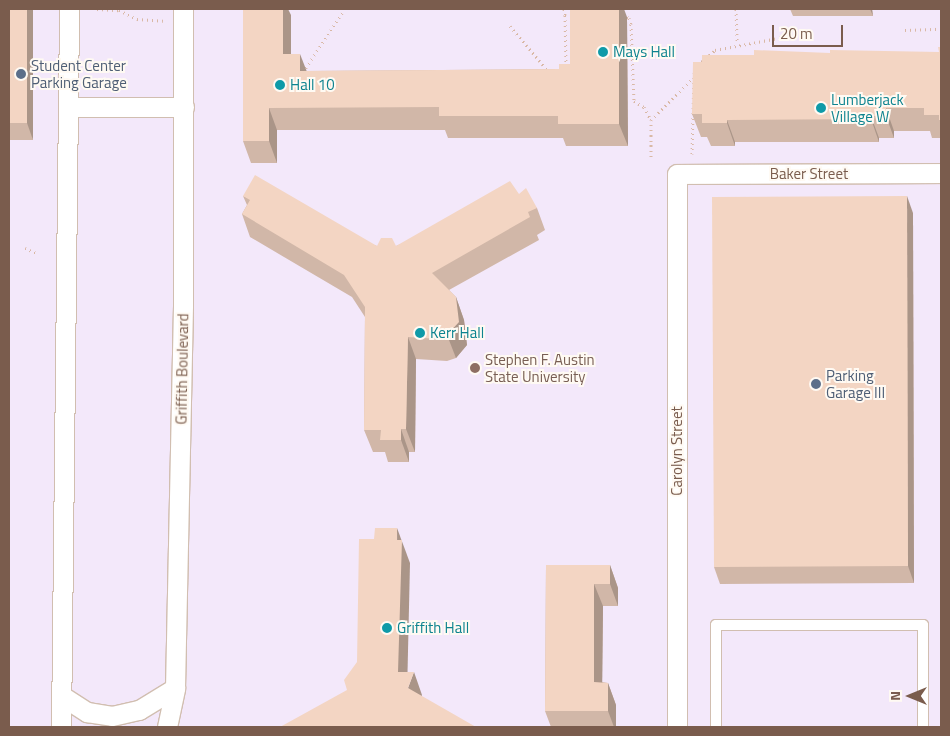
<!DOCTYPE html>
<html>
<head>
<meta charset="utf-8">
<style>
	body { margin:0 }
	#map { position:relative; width:950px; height:736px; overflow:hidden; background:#fdf6ec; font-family:"Titillium Web",sans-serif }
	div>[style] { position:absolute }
	.education>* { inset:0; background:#f3e8fa }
	.path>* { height:3px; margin-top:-1.5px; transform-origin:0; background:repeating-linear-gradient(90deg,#d9b8a5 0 1px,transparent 0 5px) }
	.roads { filter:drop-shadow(1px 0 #d1beb0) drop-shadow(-1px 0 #d1beb0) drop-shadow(0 1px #d1beb0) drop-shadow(0 -1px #d1beb0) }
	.service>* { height:10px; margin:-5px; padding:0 5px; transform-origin:5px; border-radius:5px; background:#fff }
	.minor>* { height:19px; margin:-9.5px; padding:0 9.5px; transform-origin:9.5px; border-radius:9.5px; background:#fff }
	.wall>* { inset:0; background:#d1b7a8 }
	.shaded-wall>* { inset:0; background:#aa9588 }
	.building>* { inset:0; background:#f3d5c3 }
	.dots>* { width:14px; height:14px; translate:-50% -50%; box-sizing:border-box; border:2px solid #fffaf3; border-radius:50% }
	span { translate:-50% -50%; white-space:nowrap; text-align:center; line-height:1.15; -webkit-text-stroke:4px #fffaf3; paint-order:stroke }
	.culture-label { font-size:15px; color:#0d838f }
	.left { translate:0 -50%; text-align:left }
	.service-label { font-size:15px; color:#4e5e75 }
	.street-label { font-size:15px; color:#7a5c4d }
	.education-label { font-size:15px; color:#785e54 }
	.frame { position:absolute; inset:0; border:10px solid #7a5c4d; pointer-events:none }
	.north { position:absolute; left:885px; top:671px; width:50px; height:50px; -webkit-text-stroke:4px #fffaf3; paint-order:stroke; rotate:270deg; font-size:14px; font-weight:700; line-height:20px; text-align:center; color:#7a5c4d }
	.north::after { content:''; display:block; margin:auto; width:18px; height:22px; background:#7a5c4d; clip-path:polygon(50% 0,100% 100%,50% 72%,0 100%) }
	.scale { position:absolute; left:772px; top:25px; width:71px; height:22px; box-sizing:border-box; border:2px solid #7a5c4d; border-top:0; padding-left:6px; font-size:15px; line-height:18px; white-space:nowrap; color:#7a5c4d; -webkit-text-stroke:4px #fffaf3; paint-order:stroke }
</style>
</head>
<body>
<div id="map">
	<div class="education">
		<i style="clip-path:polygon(9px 9px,941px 9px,941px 727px,9px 727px)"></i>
	</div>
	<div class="path">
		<i style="left:97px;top:9px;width:22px;rotate:3deg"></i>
		<i style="left:119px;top:10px;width:20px;rotate:27deg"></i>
		<i style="left:137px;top:19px;width:26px;rotate:4deg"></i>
		<i style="left:564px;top:9px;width:6px;rotate:81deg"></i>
		<i style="left:736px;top:9px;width:34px;rotate:88deg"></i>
		<i style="left:623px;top:14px;width:7px;rotate:34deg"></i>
		<i style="left:629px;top:18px;width:6px;rotate:72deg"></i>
		<i style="left:631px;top:24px;width:77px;rotate:87.8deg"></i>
		<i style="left:634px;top:101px;width:12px;rotate:31deg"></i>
		<i style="left:644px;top:107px;width:15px;rotate:62deg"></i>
		<i style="left:651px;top:120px;width:39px;rotate:90deg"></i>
		<i style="left:510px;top:26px;width:60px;rotate:49.7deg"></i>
		<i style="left:905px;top:30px;width:36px;rotate:-2deg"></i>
		<i style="left:698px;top:65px;width:23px;rotate:-41deg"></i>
		<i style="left:715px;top:50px;width:75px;rotate:-10.7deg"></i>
		<i style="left:566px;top:66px;width:51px;rotate:-91.1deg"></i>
		<i style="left:565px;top:15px;width:9px"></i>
		<i style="left:303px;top:72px;width:71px;rotate:-56.5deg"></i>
		<i style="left:651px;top:120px;width:58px;rotate:-45deg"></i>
		<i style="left:692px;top:154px;width:81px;rotate:-88.6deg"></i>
		<i style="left:25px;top:248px;width:12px;rotate:24deg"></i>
	</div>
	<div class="roads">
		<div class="service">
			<i style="left:716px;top:727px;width:102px;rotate:-90deg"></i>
			<i style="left:716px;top:625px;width:207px"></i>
			<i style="left:923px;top:625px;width:102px;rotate:90deg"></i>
		</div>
		<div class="minor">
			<i style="left:69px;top:107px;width:115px"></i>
			<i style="left:62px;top:696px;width:30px;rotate:33deg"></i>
			<i style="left:87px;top:712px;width:25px;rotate:9deg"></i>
			<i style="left:112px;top:716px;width:28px;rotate:-13deg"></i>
			<i style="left:139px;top:710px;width:42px;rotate:-31.4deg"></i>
			<i style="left:61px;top:727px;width:718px;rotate:-89.36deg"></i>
			<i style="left:167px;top:727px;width:40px;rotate:-78deg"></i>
			<i style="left:175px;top:688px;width:383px;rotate:-88.8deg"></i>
			<i style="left:183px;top:305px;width:296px;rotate:-90deg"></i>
			<i style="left:677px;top:727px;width:553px;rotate:-90deg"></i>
			<i style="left:677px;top:174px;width:264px;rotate:-0.2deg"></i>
		</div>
	</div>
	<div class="wall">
		<i style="clip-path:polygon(9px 9px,33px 140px,9px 140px)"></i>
		<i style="clip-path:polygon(790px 9px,872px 9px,873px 16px,793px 16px)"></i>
		<i style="clip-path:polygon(291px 15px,291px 54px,306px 71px,559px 69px,570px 64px,627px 17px,628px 146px,566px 146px,563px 138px,448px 138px,445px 130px,277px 130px,277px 163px,251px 163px,243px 141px)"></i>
		<i style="clip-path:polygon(941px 47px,941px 138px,932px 138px,930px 131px,894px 131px,894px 138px,879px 138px,879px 142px,735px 142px,735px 146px,711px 146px,707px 137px,701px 137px,692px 114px,702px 62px,754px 55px,939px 52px)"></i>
		<i style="clip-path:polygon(519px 194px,537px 208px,545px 230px,537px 235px,539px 240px,449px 290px,456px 297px,464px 320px,467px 345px,456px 358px,447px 361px,416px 359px,415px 452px,409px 452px,409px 462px,388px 462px,385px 452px,373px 452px,364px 430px,365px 317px,352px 297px,250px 237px,242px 214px,247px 205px,243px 196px,377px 246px,396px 246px)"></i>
		<i style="clip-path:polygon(913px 213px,914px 583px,720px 584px,714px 567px)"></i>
		<i style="clip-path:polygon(546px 565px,610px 565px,618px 588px,618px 606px,603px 606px,602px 682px,608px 683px,616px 705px,616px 727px,551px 727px,545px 711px)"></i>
	</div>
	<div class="shaded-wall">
		<i style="clip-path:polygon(27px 9px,33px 9px,33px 140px,27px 123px)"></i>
		<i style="clip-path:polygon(283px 9px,288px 9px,291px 15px,291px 77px,283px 54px)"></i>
		<i style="clip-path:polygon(619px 9px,624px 9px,627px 17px,628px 146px,619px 124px)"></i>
		<i style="clip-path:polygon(870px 9px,872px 9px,873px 16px)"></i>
		<i style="clip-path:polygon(300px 54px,309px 77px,300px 71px)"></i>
		<i style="clip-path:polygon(269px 108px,277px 130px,277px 163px,269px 141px)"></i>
		<i style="clip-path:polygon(886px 108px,894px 131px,894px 138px,886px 116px)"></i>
		<i style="clip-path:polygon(871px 116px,879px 138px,879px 142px,871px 119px)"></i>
		<i style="clip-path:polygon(727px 120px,735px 142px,735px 146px,727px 123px)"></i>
		<i style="clip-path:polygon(907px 196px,913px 213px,914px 583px,908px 566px)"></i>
		<i style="clip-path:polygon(456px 297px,464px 320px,467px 345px,456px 358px,447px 335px)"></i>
		<i style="clip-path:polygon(408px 337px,416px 359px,415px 452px,406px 429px)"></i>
		<i style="clip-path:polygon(401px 429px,409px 452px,409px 462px,401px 440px)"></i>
		<i style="clip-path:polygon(397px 528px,410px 563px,407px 695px,398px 672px)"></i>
		<i style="clip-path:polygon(610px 565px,618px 588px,618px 606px,610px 584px)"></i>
		<i style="clip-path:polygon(594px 584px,603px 606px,602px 705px,594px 682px)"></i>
		<i style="clip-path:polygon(414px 672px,422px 695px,416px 710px,408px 688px)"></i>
		<i style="clip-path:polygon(608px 683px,616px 705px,616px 727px,614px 727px,608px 711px)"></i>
	</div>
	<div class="building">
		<i style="clip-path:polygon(9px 9px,27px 9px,27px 123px,9px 123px)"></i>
		<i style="clip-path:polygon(243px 9px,283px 9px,283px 54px,300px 54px,300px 71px,559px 69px,559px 64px,570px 64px,570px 9px,619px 9px,619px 124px,558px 124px,558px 116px,439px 116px,439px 107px,269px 108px,269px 141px,243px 141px)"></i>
		<i style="clip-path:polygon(938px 47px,941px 47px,941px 120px,939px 120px,939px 115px,924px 115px,924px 108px,886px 108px,886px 116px,871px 116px,871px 119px,727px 120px,727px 123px,702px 123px,702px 114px,692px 114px,693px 62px,702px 62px,702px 55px,754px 55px,754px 50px,830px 53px,830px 50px,939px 52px)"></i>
		<i style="clip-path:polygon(255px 175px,377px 246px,381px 238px,392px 238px,396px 246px,510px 181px,519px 194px,526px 188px,537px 208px,528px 212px,530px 217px,432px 273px,456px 297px,459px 322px,447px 335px,439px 339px,408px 337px,406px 429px,401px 429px,401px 440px,380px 440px,381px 430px,364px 430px,365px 307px,344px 275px,242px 214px,250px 200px,243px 196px)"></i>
		<i style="clip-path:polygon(907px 196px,908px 566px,714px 567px,712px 197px)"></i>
		<i style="clip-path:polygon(375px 528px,397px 528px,397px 540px,402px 540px,398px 672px,414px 672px,408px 688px,476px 727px,280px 727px,347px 690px,344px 680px,357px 662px,359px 539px,374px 539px)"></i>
		<i style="clip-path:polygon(546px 565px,610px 565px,610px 584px,594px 584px,594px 682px,608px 683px,608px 711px,545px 711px)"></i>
	</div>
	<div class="dots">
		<i style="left:603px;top:52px;background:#0f9aa8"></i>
		<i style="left:21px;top:74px;background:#5c6f8a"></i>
		<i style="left:280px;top:85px;background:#0f9aa8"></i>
		<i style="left:821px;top:108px;background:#0f9aa8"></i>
		<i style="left:420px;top:333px;background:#0f9aa8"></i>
		<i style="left:475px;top:368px;background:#8d6e63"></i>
		<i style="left:816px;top:384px;background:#5c6f8a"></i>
		<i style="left:387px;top:628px;background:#0f9aa8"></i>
	</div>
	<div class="culture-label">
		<span class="left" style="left:613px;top:52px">Mays Hall</span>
		<span class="left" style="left:290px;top:85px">Hall 10</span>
		<span class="left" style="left:831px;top:108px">Lumberjack<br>Village W</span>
		<span class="left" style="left:430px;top:333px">Kerr Hall</span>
		<span class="left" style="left:397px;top:628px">Griffith Hall</span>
	</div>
	<div class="service-label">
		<span class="left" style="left:31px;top:74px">Student Center<br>Parking Garage</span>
		<span class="left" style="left:826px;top:384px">Parking<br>Garage III</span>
	</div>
	<div class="street-label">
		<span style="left:809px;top:174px">Baker Street</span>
		<span style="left:182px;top:369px;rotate:-89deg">Griffith Boulevard</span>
		<span style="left:677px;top:451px;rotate:-90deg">Carolyn Street</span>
	</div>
	<div class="education-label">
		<span class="left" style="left:485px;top:368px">Stephen F. Austin<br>State University</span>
	</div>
	<div class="frame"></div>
	<div class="north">N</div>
	<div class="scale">20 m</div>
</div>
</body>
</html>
